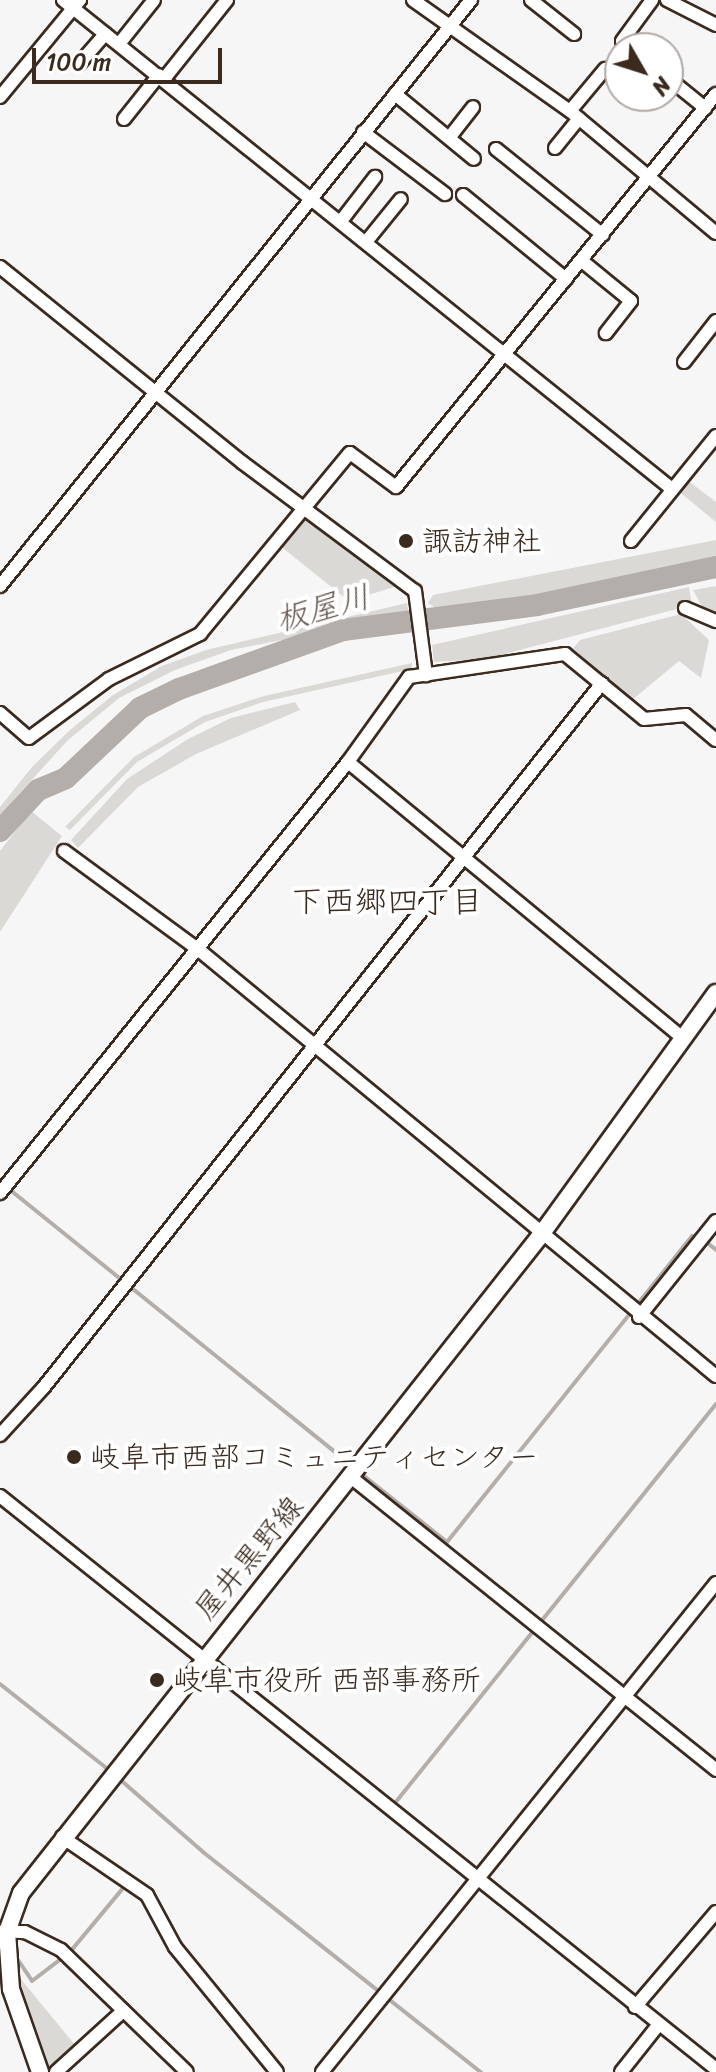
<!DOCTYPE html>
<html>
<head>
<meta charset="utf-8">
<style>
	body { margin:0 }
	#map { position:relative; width:716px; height:2072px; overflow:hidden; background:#f7f6f6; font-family:Sriracha,"Klee One",sans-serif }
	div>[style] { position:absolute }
	.green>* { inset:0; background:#dbd9d6 }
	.stream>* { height:4px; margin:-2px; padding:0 2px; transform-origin:2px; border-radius:2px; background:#b4aeaa }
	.river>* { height:22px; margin:-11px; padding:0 11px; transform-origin:11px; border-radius:11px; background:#b4aeaa }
	.roads { filter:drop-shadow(2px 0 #3b2a1e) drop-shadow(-2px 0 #3b2a1e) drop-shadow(0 2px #3b2a1e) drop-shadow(0 -2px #3b2a1e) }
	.minor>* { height:12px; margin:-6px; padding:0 6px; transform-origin:6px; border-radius:6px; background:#fff }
	.major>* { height:16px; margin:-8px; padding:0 8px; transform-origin:8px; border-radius:8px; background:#fff }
	.dots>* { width:22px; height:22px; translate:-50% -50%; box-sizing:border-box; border:4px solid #fff; border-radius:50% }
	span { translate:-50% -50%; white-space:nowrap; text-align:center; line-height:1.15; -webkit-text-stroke:8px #fff; paint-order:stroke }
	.poi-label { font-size:30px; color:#3b2a1e }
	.left { translate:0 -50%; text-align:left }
	.street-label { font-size:30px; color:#3b2a1e }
	.water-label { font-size:32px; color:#65584f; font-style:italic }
	.neighbourhood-label { font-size:32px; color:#3b2a1e }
	.north { position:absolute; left:604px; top:32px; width:80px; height:80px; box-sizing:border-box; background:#fff; border:2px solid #b1aaa5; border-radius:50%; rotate:129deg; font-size:22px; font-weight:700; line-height:32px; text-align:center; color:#3b2a1e }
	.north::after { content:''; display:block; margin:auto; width:28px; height:36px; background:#3b2a1e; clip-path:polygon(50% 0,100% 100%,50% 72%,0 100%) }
	.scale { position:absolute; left:32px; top:48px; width:190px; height:36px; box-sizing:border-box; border:4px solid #3b2a1e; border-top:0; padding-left:10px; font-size:24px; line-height:28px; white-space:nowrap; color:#3b2a1e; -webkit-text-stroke:6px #fff; paint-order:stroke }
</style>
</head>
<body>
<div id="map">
	<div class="green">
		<i style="clip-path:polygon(687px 480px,716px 502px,716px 522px,677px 490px)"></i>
		<i style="clip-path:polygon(304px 515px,394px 587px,349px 601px,279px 545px)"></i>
		<i style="clip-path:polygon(716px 540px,716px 562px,645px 579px,484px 608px,441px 612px,428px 603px,433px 595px)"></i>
		<i style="clip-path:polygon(716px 586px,716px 614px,703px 608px,693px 590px)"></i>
		<i style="clip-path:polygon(689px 587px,692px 605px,485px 659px,434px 662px,432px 645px)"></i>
		<i style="clip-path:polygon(407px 603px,409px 615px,231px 650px,175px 670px,119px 698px,67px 741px,0 815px,0 807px,32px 767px,70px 730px,113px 695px,162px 666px,206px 650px)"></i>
		<i style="clip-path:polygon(681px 614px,709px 640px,701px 678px,679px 661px,632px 700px,572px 650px,580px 640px)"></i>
		<i style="clip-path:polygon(412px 663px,412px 669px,263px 702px,205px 722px,137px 762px,70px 830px,65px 827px,134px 757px,203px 716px,264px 696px)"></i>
		<i style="clip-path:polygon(295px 702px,300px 710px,196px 754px,138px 787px,78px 848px,71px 840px,127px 779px,188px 739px,231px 718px)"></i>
		<i style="clip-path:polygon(31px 811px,62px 836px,0 932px,0 851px)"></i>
		<i style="clip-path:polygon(20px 1978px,75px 2045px,51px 2068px,44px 2066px,24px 2005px)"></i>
	</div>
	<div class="stream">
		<i style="left:0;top:1200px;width:14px;rotate:-51deg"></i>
		<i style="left:9px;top:1189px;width:439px;rotate:38.9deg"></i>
		<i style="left:705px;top:1241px;width:14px;rotate:39deg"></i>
		<i style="left:364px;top:1476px;width:106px;rotate:38.5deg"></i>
		<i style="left:447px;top:1542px;width:392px;rotate:-51.3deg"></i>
		<i style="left:692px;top:1236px;width:6px;rotate:9deg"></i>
		<i style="left:0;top:1684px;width:140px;rotate:38.3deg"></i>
		<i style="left:116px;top:1776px;width:116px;rotate:41.1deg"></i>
		<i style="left:203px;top:1852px;width:355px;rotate:38.4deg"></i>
		<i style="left:395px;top:1803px;width:512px;rotate:-51.18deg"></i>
		<i style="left:14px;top:1954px;width:32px;rotate:56deg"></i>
		<i style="left:32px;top:1981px;width:48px;rotate:-37.3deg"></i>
		<i style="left:70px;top:1952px;width:85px;rotate:-50.3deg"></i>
	</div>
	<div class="river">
		<i style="left:0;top:831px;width:56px;rotate:-47.2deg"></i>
		<i style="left:38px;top:790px;width:30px;rotate:-23deg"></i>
		<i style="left:66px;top:778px;width:102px;rotate:-43.4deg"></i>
		<i style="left:140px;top:708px;width:43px;rotate:-26deg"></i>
		<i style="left:179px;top:689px;width:174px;rotate:-19.8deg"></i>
		<i style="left:343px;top:630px;width:196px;rotate:-7.3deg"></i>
		<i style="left:537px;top:605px;width:183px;rotate:-12deg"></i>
	</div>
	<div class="roads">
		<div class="minor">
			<i style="left:63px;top:0;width:781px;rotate:38.76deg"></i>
			<i style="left:413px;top:0;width:192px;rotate:35.3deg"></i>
			<i style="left:570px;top:111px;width:190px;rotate:39.9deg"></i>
			<i style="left:531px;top:0;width:55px;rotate:38.3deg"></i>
			<i style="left:667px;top:0;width:55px;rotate:27deg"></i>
			<i style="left:119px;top:44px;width:56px;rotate:-51.5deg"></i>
			<i style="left:631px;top:48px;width:11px;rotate:-142deg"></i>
			<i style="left:622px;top:41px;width:51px;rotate:-53.8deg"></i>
			<i style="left:79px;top:64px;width:40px;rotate:-49deg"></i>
			<i style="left:668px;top:78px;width:48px;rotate:39deg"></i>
			<i style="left:164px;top:79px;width:101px;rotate:-51.4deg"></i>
			<i style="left:395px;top:94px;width:102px;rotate:39.4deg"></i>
			<i style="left:0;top:97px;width:126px;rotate:-50.5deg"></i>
			<i style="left:570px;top:111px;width:55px;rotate:-50.2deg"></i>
			<i style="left:124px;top:119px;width:56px;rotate:-51.5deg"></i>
			<i style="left:363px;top:132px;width:103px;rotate:37.1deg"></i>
			<i style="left:449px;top:138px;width:39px;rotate:-52deg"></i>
			<i style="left:555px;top:148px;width:38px;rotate:-51deg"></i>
			<i style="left:496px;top:149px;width:137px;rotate:38.8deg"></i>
			<i style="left:463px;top:195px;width:133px;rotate:39.2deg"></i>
			<i style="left:341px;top:221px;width:56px;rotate:-52.3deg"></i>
			<i style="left:366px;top:242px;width:55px;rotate:-50.9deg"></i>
			<i style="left:582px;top:261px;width:63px;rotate:39.2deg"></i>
			<i style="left:631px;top:301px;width:41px;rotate:128deg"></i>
			<i style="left:0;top:267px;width:312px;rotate:38.9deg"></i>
			<i style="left:243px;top:463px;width:214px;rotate:36.7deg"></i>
			<i style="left:415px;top:591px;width:85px;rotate:82.5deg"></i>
			<i style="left:684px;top:362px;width:52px;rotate:-52deg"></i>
			<i style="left:631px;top:541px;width:135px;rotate:-51deg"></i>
			<i style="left:0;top:586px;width:752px;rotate:-51.21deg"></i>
			<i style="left:685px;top:608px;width:34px;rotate:23deg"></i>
			<i style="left:0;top:713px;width:38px;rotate:41deg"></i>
			<i style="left:29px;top:738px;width:99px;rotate:-36.4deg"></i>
			<i style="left:109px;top:679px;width:102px;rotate:-26.3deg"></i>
			<i style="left:200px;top:634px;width:235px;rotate:-50.4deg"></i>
			<i style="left:350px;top:453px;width:57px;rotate:36.5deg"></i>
			<i style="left:396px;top:487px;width:507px;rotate:-50.85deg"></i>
			<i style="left:348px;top:762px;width:435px;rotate:39.5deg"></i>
			<i style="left:64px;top:851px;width:167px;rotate:36.3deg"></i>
			<i style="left:199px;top:950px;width:670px;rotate:39.49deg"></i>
			<i style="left:0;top:1193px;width:554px;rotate:-51.08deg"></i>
			<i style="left:348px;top:762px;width:105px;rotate:-54.3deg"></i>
			<i style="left:409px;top:677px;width:158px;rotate:-8.4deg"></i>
			<i style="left:565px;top:654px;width:102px;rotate:39.4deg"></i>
			<i style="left:644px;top:719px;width:42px;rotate:-5.4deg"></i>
			<i style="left:686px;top:715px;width:39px;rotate:40deg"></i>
			<i style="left:639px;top:1317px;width:123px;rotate:-51.3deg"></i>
			<i style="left:0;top:1435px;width:65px;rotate:-47.5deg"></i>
			<i style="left:44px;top:1387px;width:898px;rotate:-51.6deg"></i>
			<i style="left:352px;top:1478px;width:467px;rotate:38.7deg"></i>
			<i style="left:0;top:1496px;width:917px;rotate:38.67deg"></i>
			<i style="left:62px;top:1837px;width:103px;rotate:34.3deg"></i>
			<i style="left:147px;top:1895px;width:59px;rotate:61.7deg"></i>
			<i style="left:175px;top:1947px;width:161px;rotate:50.8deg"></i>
			<i style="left:3px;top:1931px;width:22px;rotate:3deg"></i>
			<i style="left:25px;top:1932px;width:40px;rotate:26.6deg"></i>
			<i style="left:61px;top:1950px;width:175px;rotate:44.1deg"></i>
			<i style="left:635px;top:2007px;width:125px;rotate:-49.5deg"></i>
			<i style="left:56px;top:2072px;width:91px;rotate:-42.3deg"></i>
			<i style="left:322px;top:2072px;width:628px;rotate:-51.14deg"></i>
			<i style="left:621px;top:2072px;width:61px;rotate:-51.6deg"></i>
		</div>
		<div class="major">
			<i style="left:40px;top:2072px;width:88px;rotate:-109.3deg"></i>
			<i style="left:11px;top:1989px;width:57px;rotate:-94deg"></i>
			<i style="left:7px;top:1932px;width:41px;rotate:-70.3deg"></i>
			<i style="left:21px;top:1893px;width:837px;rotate:-51.69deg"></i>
			<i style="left:540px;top:1236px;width:300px;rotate:-54.1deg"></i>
		</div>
	</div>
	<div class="dots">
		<i style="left:406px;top:541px;background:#3b2a1e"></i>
		<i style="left:74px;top:1457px;background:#3b2a1e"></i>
		<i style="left:157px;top:1680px;background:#3b2a1e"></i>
	</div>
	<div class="poi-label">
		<span class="left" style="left:422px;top:541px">諏訪神社</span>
		<span class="left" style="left:90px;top:1457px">岐阜市西部コミュニティセンター</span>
		<span class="left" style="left:173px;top:1680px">岐阜市役所 西部事務所</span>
	</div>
	<div class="street-label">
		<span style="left:249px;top:1558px;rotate:-50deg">屋井黒野線</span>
	</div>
	<div class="water-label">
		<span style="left:323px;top:609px;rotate:-15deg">板屋川</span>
	</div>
	<div class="neighbourhood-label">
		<span style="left:387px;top:902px">下西郷四丁目</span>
	</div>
	<div class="north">N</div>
	<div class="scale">100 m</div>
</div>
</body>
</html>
